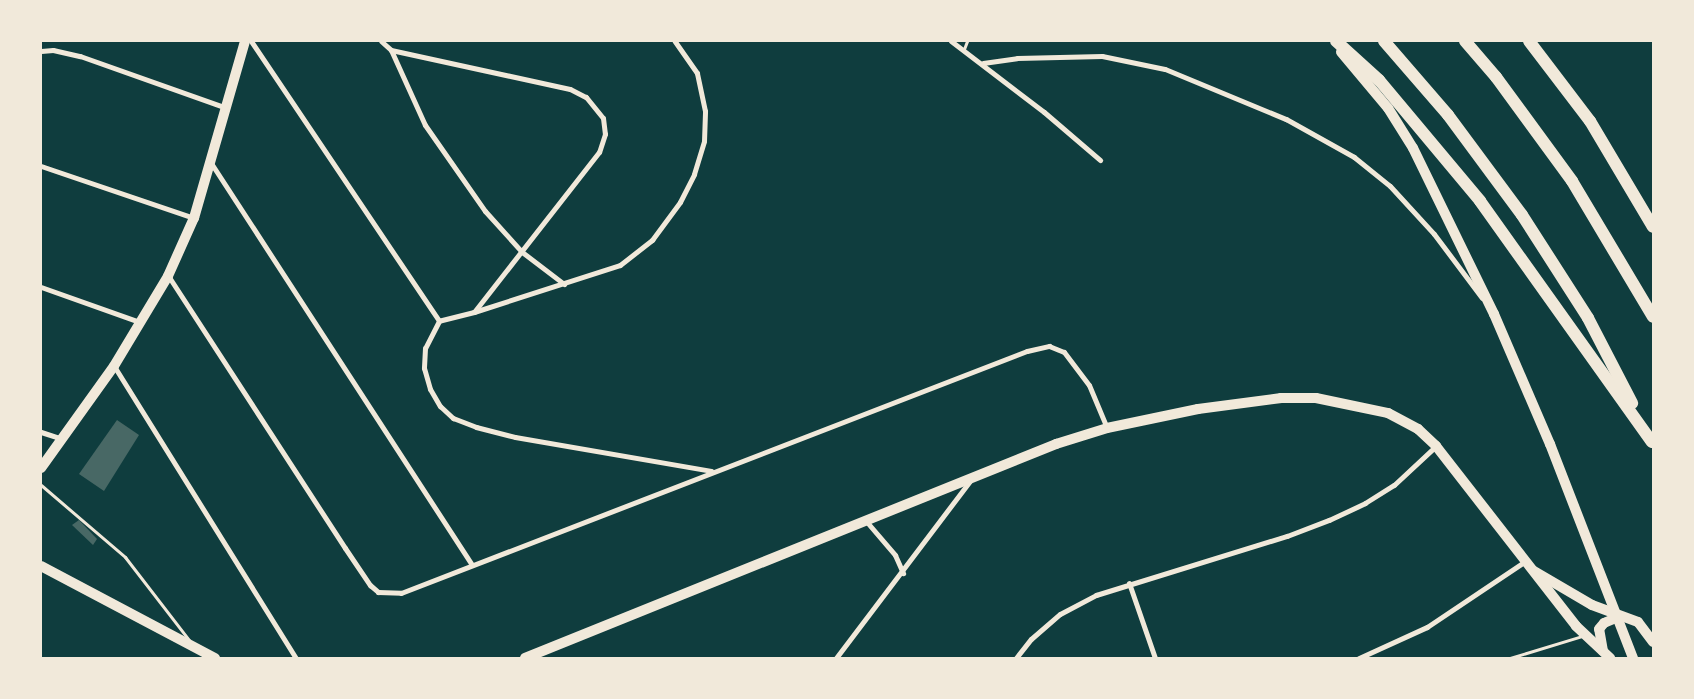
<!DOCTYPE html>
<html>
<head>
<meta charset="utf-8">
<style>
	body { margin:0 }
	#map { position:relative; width:1694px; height:699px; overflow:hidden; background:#0f3d3e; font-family:Signika,sans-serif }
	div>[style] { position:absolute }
	.building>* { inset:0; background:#486865 }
	.service>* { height:3px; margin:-1.5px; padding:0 1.5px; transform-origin:1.5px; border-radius:1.5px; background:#f1e9da }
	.minor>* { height:5px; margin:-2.5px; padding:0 2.5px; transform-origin:2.5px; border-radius:2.5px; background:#f1e9da }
	.secondary>* { height:10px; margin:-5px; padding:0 5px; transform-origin:5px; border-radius:5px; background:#f1e9da }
	.motorway>* { height:12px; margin:-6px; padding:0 6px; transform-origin:6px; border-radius:6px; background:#f1e9da }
	span { translate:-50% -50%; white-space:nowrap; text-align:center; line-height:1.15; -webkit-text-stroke:4px #f1e9da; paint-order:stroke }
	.frame { position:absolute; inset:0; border:42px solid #f1e9da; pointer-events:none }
</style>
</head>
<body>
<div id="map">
	<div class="building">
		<i style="clip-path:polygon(117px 420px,139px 435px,104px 491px,79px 474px)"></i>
		<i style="clip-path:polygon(79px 520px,97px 539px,93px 545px,72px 525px)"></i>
	</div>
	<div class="service">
		<i style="left:964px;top:49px;width:9px;rotate:-69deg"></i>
		<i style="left:41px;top:485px;width:111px;rotate:40.6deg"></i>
		<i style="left:125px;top:557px;width:105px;rotate:52.4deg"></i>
		<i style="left:1510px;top:658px;width:75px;rotate:-17deg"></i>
	</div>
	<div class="minor">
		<i style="left:251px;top:41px;width:337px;rotate:56.1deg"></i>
		<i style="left:381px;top:41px;width:13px;rotate:42deg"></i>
		<i style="left:391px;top:50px;width:82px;rotate:65.6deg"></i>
		<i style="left:425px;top:125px;width:105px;rotate:55.1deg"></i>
		<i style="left:485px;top:211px;width:55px;rotate:47.9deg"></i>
		<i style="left:522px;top:252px;width:53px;rotate:37.3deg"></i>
		<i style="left:951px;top:41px;width:117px;rotate:37.4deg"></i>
		<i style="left:1044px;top:112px;width:74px;rotate:40.6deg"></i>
		<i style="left:391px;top:50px;width:183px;rotate:12.3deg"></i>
		<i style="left:570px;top:89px;width:18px;rotate:27deg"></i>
		<i style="left:586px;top:97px;width:27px;rotate:51deg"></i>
		<i style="left:603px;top:118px;width:16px;rotate:83deg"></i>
		<i style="left:605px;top:134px;width:19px;rotate:108deg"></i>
		<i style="left:599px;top:152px;width:203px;rotate:128deg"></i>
		<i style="left:474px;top:312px;width:36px;rotate:166deg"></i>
		<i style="left:41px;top:51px;width:12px;rotate:-5deg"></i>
		<i style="left:53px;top:50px;width:28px;rotate:13deg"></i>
		<i style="left:80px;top:56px;width:156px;rotate:19.5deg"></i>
		<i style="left:983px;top:63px;width:34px;rotate:-8deg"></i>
		<i style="left:1017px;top:58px;width:85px;rotate:-1.3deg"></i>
		<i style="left:1102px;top:56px;width:64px;rotate:11.7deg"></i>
		<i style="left:1165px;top:69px;width:131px;rotate:22.5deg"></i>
		<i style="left:1286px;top:119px;width:78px;rotate:29.2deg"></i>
		<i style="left:1354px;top:157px;width:46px;rotate:38.9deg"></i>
		<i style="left:1390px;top:186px;width:65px;rotate:47.5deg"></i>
		<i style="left:1434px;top:234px;width:80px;rotate:53.1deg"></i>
		<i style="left:211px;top:163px;width:478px;rotate:57deg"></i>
		<i style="left:41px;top:166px;width:162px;rotate:18.8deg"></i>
		<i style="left:169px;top:277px;width:323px;rotate:57deg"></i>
		<i style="left:345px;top:548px;width:45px;rotate:56deg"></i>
		<i style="left:370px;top:585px;width:11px;rotate:41deg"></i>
		<i style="left:378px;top:592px;width:23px;rotate:2deg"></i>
		<i style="left:401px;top:593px;width:671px;rotate:-21.14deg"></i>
		<i style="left:1027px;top:351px;width:23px;rotate:-13deg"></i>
		<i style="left:1049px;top:346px;width:16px;rotate:22deg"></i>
		<i style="left:1064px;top:352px;width:41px;rotate:52.9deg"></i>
		<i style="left:1089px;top:385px;width:47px;rotate:67.3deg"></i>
		<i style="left:41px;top:287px;width:105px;rotate:19.5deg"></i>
		<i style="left:474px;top:312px;width:153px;rotate:-17.8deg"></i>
		<i style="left:620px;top:265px;width:41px;rotate:-38deg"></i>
		<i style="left:652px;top:240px;width:47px;rotate:-53.6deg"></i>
		<i style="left:680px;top:202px;width:31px;rotate:-63deg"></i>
		<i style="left:694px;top:174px;width:34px;rotate:-73deg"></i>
		<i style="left:704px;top:141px;width:30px;rotate:-88deg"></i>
		<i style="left:705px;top:111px;width:39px;rotate:-102deg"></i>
		<i style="left:697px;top:73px;width:39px;rotate:-125deg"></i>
		<i style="left:439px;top:321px;width:30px;rotate:117deg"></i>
		<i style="left:425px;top:348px;width:20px;rotate:93deg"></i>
		<i style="left:424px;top:368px;width:22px;rotate:74deg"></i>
		<i style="left:430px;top:389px;width:20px;rotate:60deg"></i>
		<i style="left:440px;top:406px;width:18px;rotate:43deg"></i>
		<i style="left:453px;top:418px;width:25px;rotate:21deg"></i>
		<i style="left:476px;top:427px;width:40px;rotate:14.4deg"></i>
		<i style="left:515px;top:437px;width:199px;rotate:9.8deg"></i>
		<i style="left:114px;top:366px;width:344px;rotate:58.1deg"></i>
		<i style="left:41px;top:432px;width:23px;rotate:18deg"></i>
		<i style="left:866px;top:521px;width:45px;rotate:49.5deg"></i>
		<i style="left:895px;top:555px;width:20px;rotate:66deg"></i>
		<i style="left:1129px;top:583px;width:79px;rotate:70.9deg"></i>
		<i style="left:836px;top:658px;width:222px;rotate:-52.9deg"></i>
		<i style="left:1016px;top:658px;width:24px;rotate:-52deg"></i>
		<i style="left:1031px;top:639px;width:38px;rotate:-41deg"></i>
		<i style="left:1060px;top:614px;width:41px;rotate:-27.8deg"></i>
		<i style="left:1096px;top:595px;width:200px;rotate:-17.2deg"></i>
		<i style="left:1287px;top:536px;width:45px;rotate:-20.9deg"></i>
		<i style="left:1329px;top:520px;width:40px;rotate:-25deg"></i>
		<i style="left:1365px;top:503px;width:34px;rotate:-32deg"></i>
		<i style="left:1394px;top:485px;width:57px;rotate:-42.9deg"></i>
		<i style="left:1359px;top:658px;width:75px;rotate:-24.5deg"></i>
		<i style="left:1427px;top:627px;width:117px;rotate:-33.8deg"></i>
	</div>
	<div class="secondary">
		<i style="left:1341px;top:52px;width:73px;rotate:50deg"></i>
		<i style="left:1388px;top:108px;width:47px;rotate:58deg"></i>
		<i style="left:1413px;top:148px;width:185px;rotate:64deg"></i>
		<i style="left:1494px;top:314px;width:142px;rotate:66.7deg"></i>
		<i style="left:1550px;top:444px;width:230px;rotate:68.8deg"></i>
		<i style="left:41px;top:468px;width:125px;rotate:-54.4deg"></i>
		<i style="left:114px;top:366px;width:105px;rotate:-59deg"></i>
		<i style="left:168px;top:276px;width:64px;rotate:-65.9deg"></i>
		<i style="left:194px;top:218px;width:184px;rotate:-73.9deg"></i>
		<i style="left:41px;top:566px;width:197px;rotate:27.9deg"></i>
		<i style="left:1534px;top:571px;width:67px;rotate:30.4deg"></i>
		<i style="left:1592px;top:605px;width:49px;rotate:20.3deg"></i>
		<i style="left:1638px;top:622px;width:25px;rotate:53deg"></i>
		<i style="left:1603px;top:651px;width:22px;rotate:-100deg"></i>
		<i style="left:1599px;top:629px;width:8px;rotate:-50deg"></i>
		<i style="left:1604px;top:623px;width:15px;rotate:-23deg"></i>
		<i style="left:525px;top:658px;width:573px;rotate:-21.95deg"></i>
		<i style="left:1056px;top:444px;width:53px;rotate:-17.4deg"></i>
		<i style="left:1107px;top:428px;width:93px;rotate:-11.8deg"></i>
		<i style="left:1198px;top:409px;width:84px;rotate:-7.5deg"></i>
		<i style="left:1281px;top:398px;width:35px"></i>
		<i style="left:1316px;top:398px;width:74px;rotate:11.8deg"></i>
		<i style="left:1388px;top:413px;width:34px;rotate:28deg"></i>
		<i style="left:1418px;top:429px;width:25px;rotate:43deg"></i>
		<i style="left:1436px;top:446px;width:228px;rotate:52.1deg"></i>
		<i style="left:1576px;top:626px;width:47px;rotate:43.3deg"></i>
	</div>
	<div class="motorway">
		<i style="left:1336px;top:41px;width:58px;rotate:42.2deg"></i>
		<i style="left:1379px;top:80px;width:158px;rotate:50.1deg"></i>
		<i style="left:1480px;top:201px;width:296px;rotate:54.5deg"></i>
		<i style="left:1384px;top:41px;width:98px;rotate:49.1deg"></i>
		<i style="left:1448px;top:115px;width:124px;rotate:53.5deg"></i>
		<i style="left:1522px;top:215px;width:122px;rotate:57.3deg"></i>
		<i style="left:1588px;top:318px;width:96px;rotate:62.6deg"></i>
		<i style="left:1465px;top:41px;width:48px;rotate:49.3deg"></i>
		<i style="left:1496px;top:77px;width:129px;rotate:53.8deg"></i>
		<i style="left:1572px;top:181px;width:158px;rotate:59.2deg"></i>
		<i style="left:1529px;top:41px;width:101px;rotate:52.7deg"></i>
		<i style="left:1590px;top:121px;width:123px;rotate:59.3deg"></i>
	</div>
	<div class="frame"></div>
</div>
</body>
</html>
